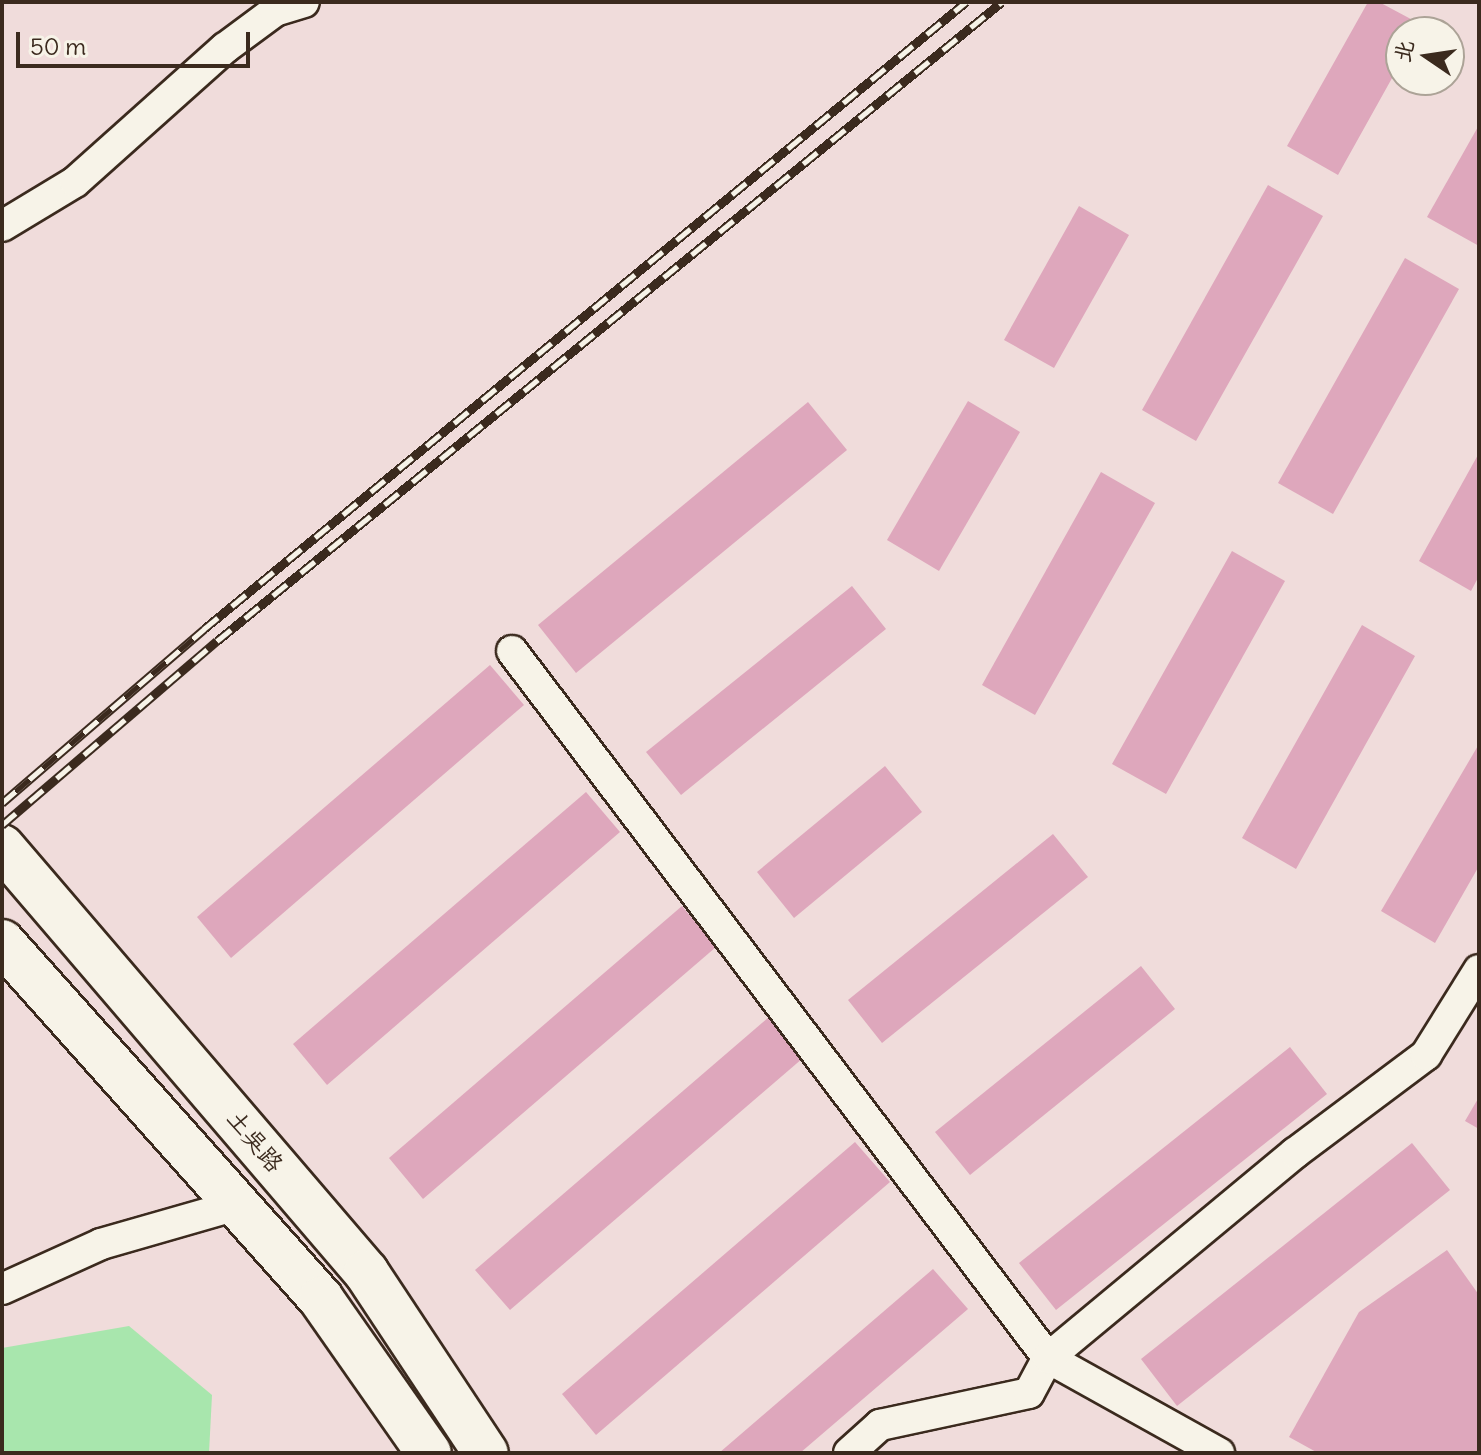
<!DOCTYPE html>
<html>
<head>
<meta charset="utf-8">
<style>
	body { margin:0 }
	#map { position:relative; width:1481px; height:1455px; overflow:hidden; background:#f0dcdb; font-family:Delius,"LXGW WenKai TC",sans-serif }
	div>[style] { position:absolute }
	.green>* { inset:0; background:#a8e6ad }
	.building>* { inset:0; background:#dea7bc }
	.roads { filter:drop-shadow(2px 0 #3b2a1e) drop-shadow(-2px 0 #3b2a1e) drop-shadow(0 2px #3b2a1e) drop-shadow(0 -2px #3b2a1e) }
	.street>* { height:30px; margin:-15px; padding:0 15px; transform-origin:15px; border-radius:15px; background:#f7f3e8 }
	.secondary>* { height:44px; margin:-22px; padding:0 22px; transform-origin:22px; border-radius:22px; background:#f7f3e8 }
	.rail>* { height:9px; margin-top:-4.5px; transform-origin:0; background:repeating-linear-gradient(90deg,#f7f3e8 0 18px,#3b2a1e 0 36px); box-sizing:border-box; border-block:2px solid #3b2a1e }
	span { translate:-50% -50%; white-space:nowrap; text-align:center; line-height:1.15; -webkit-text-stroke:6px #f7f3e8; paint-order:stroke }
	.street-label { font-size:24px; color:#3b2a1e }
	.frame { position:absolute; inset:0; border:4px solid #3b2a1e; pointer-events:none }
	.north { position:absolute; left:1385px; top:16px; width:80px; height:80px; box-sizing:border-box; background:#f7f3e8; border:2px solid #aca397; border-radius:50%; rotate:283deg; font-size:22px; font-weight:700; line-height:32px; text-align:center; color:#3b2a1e }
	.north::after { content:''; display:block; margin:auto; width:28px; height:36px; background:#3b2a1e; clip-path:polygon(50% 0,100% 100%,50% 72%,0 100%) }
	.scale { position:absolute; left:16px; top:32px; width:234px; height:36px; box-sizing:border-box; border:4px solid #3b2a1e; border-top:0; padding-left:10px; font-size:24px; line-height:28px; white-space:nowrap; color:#3b2a1e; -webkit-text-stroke:6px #f7f3e8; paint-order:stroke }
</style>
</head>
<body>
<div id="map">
	<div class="green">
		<i style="clip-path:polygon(129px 1326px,212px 1395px,209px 1453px,2px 1453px,2px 1348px)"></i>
	</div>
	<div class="building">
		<i style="clip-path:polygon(1368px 2px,1379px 2px,1422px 25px,1418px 32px,1401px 32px,1401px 62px,1338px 175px,1287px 146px)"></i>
		<i style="clip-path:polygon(1479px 125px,1479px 246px,1427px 217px)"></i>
		<i style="clip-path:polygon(1268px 185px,1323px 216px,1196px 441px,1142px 410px)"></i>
		<i style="clip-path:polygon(1079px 206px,1129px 235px,1054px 368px,1004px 340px)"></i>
		<i style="clip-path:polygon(1405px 258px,1459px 289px,1333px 514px,1278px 483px)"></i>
		<i style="clip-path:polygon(968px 401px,1020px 432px,939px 571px,887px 540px)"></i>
		<i style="clip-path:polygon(808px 402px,847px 450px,576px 673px,538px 625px)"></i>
		<i style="clip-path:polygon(1479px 453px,1479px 576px,1471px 591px,1419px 561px)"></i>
		<i style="clip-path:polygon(1101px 472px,1155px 503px,1035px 715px,982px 685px)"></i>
		<i style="clip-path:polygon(1232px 551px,1285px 581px,1166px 794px,1112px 764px)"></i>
		<i style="clip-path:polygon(852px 586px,886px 629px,681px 795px,646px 752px)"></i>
		<i style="clip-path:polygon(1362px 625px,1415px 656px,1296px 869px,1242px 838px)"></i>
		<i style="clip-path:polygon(490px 665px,524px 705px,231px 958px,197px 917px)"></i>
		<i style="clip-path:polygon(1479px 744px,1479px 866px,1435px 943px,1381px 911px)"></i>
		<i style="clip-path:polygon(885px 766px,922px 812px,794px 918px,757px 872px)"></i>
		<i style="clip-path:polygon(586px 792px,620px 832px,327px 1085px,293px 1044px)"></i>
		<i style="clip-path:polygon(1053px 834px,1088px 877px,882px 1043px,848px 1000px)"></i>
		<i style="clip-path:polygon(682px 906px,716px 947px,423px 1199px,389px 1158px)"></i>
		<i style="clip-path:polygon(1141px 966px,1175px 1009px,970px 1175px,935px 1132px)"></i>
		<i style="clip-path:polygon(769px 1017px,803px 1058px,510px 1310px,475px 1270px)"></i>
		<i style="clip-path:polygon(1290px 1047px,1327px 1094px,1056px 1310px,1019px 1263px)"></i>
		<i style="clip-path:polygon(1479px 1097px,1479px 1129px,1465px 1121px)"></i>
		<i style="clip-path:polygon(855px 1142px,890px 1182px,596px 1435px,562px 1394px)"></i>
		<i style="clip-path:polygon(1412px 1143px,1450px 1190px,1177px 1406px,1141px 1359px)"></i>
		<i style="clip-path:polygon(1447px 1250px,1479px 1295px,1479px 1453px,1318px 1453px,1289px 1437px,1359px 1312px)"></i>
		<i style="clip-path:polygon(933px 1269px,968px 1309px,800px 1453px,719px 1453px)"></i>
	</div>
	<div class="roads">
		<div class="street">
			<i style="left:2px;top:226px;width:85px;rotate:-31.1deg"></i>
			<i style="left:75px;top:182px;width:201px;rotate:-41.8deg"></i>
			<i style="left:225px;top:48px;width:62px;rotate:-36.5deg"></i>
			<i style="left:275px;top:11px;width:30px;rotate:-17deg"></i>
			<i style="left:512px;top:651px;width:887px;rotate:52.83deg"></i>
			<i style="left:1048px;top:1358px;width:196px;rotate:29.1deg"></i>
			<i style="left:2px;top:1289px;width:109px;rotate:-24.4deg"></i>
			<i style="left:101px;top:1244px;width:141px;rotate:-16deg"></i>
			<i style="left:849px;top:1453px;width:42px;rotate:-42.1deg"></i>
			<i style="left:880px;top:1425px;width:152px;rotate:-12.1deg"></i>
			<i style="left:1029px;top:1393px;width:40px;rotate:-62deg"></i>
			<i style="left:1048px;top:1358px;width:321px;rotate:-39.7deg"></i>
			<i style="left:1295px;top:1153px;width:164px;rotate:-36.8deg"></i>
			<i style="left:1426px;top:1055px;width:100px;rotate:-58.1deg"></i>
		</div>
		<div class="secondary">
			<i style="left:2px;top:847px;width:560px;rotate:49.42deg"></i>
			<i style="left:366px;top:1272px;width:217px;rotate:56.5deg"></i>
			<i style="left:2px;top:942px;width:479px;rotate:48.2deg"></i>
			<i style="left:321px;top:1299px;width:188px;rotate:55deg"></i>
		</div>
	</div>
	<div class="rail">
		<i style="left:2px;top:803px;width:267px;rotate:-40.7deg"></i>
		<i style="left:204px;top:629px;width:987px;rotate:-39.45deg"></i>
		<i style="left:2px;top:825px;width:283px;rotate:-40.6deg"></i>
		<i style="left:217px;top:641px;width:1012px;rotate:-39.15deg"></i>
	</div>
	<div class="street-label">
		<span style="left:255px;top:1141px;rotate:50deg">土吴路</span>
	</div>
	<div class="frame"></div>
	<div class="north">北</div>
	<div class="scale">50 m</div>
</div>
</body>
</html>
